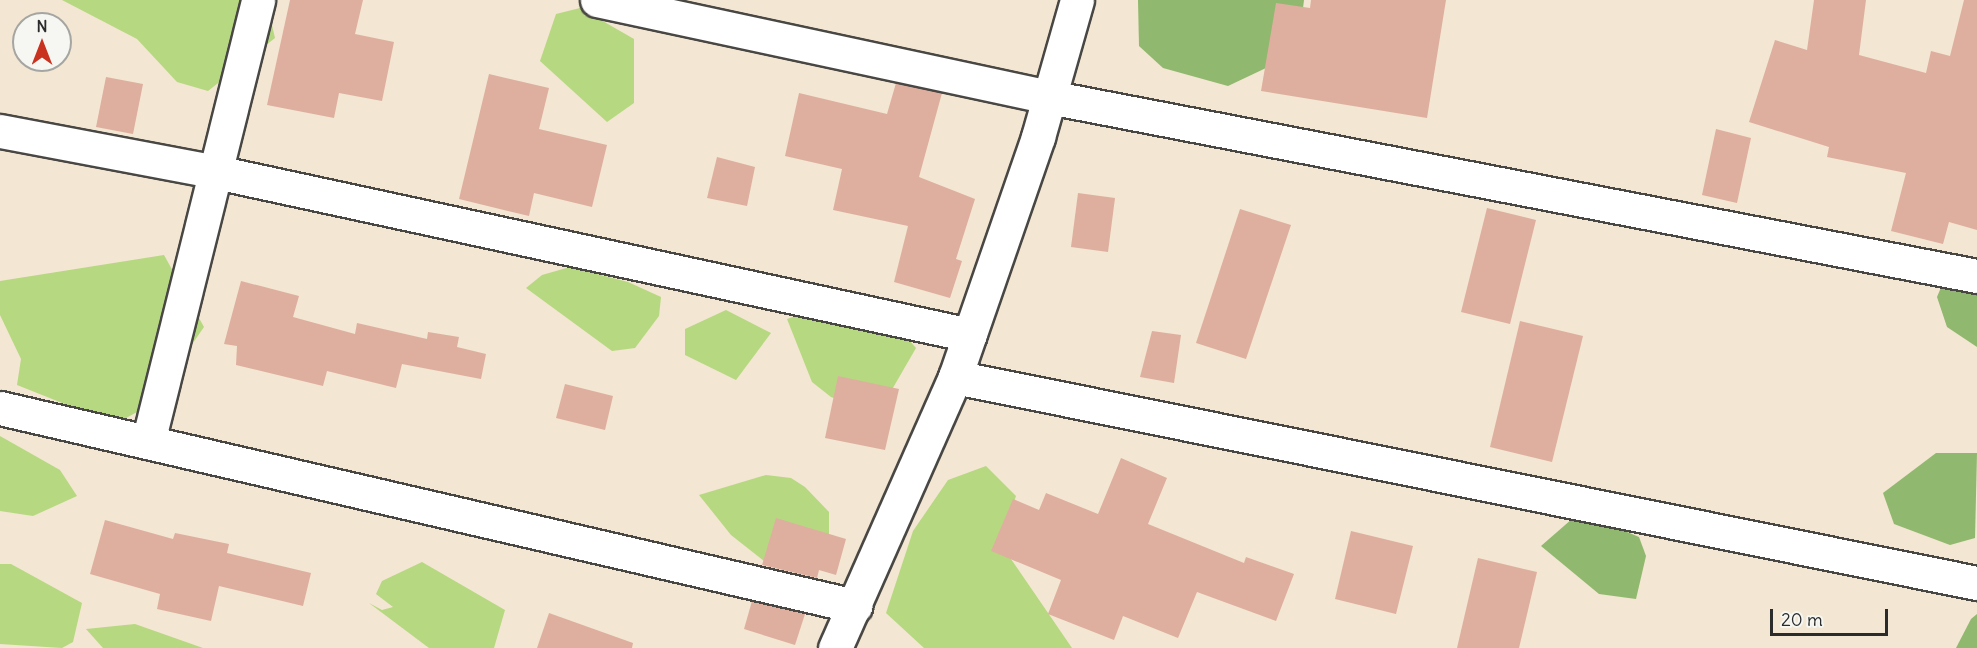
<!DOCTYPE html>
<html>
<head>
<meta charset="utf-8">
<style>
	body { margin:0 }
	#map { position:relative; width:1977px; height:648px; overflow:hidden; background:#f3e6d2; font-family:Delius,sans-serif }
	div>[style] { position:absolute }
	.green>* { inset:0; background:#b6d880 }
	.forest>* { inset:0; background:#90b86e }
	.building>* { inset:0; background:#deaf9f }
	.roads { filter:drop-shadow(2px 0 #494744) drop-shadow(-2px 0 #494744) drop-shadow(0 2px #494744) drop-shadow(0 -2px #494744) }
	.minor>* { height:33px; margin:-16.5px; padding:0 16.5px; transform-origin:16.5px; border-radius:16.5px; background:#fff }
	.secondary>* { height:33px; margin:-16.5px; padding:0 16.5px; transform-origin:16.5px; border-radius:16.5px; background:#fff }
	span { translate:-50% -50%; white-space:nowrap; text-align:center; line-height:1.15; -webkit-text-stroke:4.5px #f6f6f2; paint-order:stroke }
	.north { position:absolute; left:12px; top:12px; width:60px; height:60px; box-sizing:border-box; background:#f6f6f2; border:2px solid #a5a5a2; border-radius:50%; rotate:0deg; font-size:16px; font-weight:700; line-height:24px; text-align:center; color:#2b2b2b }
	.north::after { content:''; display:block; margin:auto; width:21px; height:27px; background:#c8321e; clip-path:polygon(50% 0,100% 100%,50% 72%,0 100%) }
	.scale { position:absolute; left:1770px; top:609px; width:118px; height:27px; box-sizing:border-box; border:3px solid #2b2b2b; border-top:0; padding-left:8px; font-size:18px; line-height:21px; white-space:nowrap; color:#2b2b2b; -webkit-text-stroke:4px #f6f6f2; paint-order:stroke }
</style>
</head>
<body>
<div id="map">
	<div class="green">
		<i style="clip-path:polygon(62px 0,266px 0,275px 38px,208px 91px,177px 82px,137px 39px)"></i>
		<i style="clip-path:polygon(580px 8px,634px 39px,634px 103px,607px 122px,540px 61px,556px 14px)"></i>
		<i style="clip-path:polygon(164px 255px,204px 327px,150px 405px,115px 424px,17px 385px,21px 359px,0 315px,0 281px)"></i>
		<i style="clip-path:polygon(570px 267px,628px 282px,661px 297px,659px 316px,635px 348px,612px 351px,526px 288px,542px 275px)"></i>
		<i style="clip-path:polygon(854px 295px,883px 310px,916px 348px,890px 393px,848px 403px,831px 397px,812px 382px,787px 319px)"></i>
		<i style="clip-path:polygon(726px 310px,771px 333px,736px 380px,685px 355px,685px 329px)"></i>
		<i style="clip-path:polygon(0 436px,60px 470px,77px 496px,33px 516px,0 511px)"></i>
		<i style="clip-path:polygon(986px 466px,1016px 496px,1000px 543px,1072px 648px,924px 648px,886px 613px,913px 531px,948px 480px)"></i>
		<i style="clip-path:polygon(766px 475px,791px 478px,805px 487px,829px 512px,829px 534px,764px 561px,731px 535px,699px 495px)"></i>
		<i style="clip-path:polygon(422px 562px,505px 610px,494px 648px,429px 648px,369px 603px,382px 610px,393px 607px,376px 594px,382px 581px)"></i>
		<i style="clip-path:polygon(0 564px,11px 564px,82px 603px,73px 642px,62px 648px,0 644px)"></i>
		<i style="clip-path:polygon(135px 624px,203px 648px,103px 648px,86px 629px)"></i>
	</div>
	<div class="forest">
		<i style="clip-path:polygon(1138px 0,1304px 0,1300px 31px,1266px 68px,1228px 86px,1163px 68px,1139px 46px)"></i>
		<i style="clip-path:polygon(1950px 266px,1977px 281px,1977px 347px,1947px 327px,1937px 297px)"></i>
		<i style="clip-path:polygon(1936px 453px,1977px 453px,1975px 538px,1950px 545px,1894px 524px,1883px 493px)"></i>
		<i style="clip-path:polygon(1580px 512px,1639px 537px,1646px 556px,1636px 599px,1599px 594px,1541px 546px)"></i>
		<i style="clip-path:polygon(1977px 614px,1977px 648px,1956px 648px,1971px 619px)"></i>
	</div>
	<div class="building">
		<i style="clip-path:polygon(290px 0,363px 0,355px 34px,394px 42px,382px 101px,339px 93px,334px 118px,267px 105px)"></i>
		<i style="clip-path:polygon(1311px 0,1446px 0,1427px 118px,1261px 91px,1276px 3px,1310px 8px)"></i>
		<i style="clip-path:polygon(1814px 0,1866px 0,1859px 55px,1926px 73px,1931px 51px,1950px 56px,1964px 0,1977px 0,1977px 230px,1949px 222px,1943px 244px,1891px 231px,1906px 173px,1827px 157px,1829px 147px,1749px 122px,1775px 40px,1807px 50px)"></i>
		<i style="clip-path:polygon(489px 74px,549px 88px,539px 129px,607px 145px,592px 207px,534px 193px,529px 216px,459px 199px)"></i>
		<i style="clip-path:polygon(106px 77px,143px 84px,133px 134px,96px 127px)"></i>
		<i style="clip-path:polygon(896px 83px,942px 93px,919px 177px,975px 199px,956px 259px,962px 261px,950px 298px,894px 282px,908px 226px,833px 210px,842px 169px,785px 156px,799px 93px,887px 114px)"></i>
		<i style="clip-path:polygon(1716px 129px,1751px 138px,1737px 203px,1702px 195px)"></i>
		<i style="clip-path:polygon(717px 157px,755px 167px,747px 206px,707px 198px)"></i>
		<i style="clip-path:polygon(1078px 193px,1115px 198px,1108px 252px,1071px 247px)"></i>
		<i style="clip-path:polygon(1487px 208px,1536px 220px,1510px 324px,1461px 312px)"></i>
		<i style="clip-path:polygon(1240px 209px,1291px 225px,1246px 359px,1196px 343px)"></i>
		<i style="clip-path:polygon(241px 281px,299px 296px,293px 317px,355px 334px,357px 323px,427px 339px,428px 332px,459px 337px,457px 347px,486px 354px,481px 379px,402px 364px,396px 388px,327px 371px,323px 386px,236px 365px,237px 346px,224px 344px)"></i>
		<i style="clip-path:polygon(1520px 321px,1583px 336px,1552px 462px,1490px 447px)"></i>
		<i style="clip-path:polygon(1152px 331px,1181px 335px,1174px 383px,1140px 377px)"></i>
		<i style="clip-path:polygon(838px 376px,899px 389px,885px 450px,825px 438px)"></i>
		<i style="clip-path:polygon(565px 384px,613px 396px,605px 430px,556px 418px)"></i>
		<i style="clip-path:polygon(1121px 458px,1167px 478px,1148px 524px,1244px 563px,1246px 557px,1294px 574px,1276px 621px,1197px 592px,1178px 638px,1123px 616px,1114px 640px,1048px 614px,1061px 580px,991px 551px,1013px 499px,1039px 510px,1046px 493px,1098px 514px)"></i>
		<i style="clip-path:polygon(776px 518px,846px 539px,836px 575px,819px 570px,817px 578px,762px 565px)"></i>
		<i style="clip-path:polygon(105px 520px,173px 539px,175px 533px,229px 544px,227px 553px,311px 573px,303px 606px,219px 586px,211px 621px,157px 609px,160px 594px,90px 574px)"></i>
		<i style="clip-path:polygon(1351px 531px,1413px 546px,1396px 614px,1335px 599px)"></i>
		<i style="clip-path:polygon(1478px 558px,1537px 572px,1519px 648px,1457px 648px)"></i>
		<i style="clip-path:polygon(752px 601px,805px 614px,795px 645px,744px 629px)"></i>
		<i style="clip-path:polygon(549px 613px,633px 643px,632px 648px,537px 648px)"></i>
	</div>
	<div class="roads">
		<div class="minor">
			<i style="left:597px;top:0;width:462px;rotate:12.1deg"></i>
			<i style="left:1049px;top:97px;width:945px;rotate:10.92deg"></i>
			<i style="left:0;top:131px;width:220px;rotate:10.7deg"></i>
			<i style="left:216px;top:172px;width:771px;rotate:12.2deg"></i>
			<i style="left:955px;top:377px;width:1043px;rotate:11.4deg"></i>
			<i style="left:0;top:408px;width:878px;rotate:13.04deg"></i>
			<i style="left:148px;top:442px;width:455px;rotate:-76deg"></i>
		</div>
		<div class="secondary">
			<i style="left:835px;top:648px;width:296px;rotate:-66.1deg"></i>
			<i style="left:955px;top:377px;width:254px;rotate:-70.9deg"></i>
			<i style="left:1038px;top:137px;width:142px;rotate:-74.1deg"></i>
		</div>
	</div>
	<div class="north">N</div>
	<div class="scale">20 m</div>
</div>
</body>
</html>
